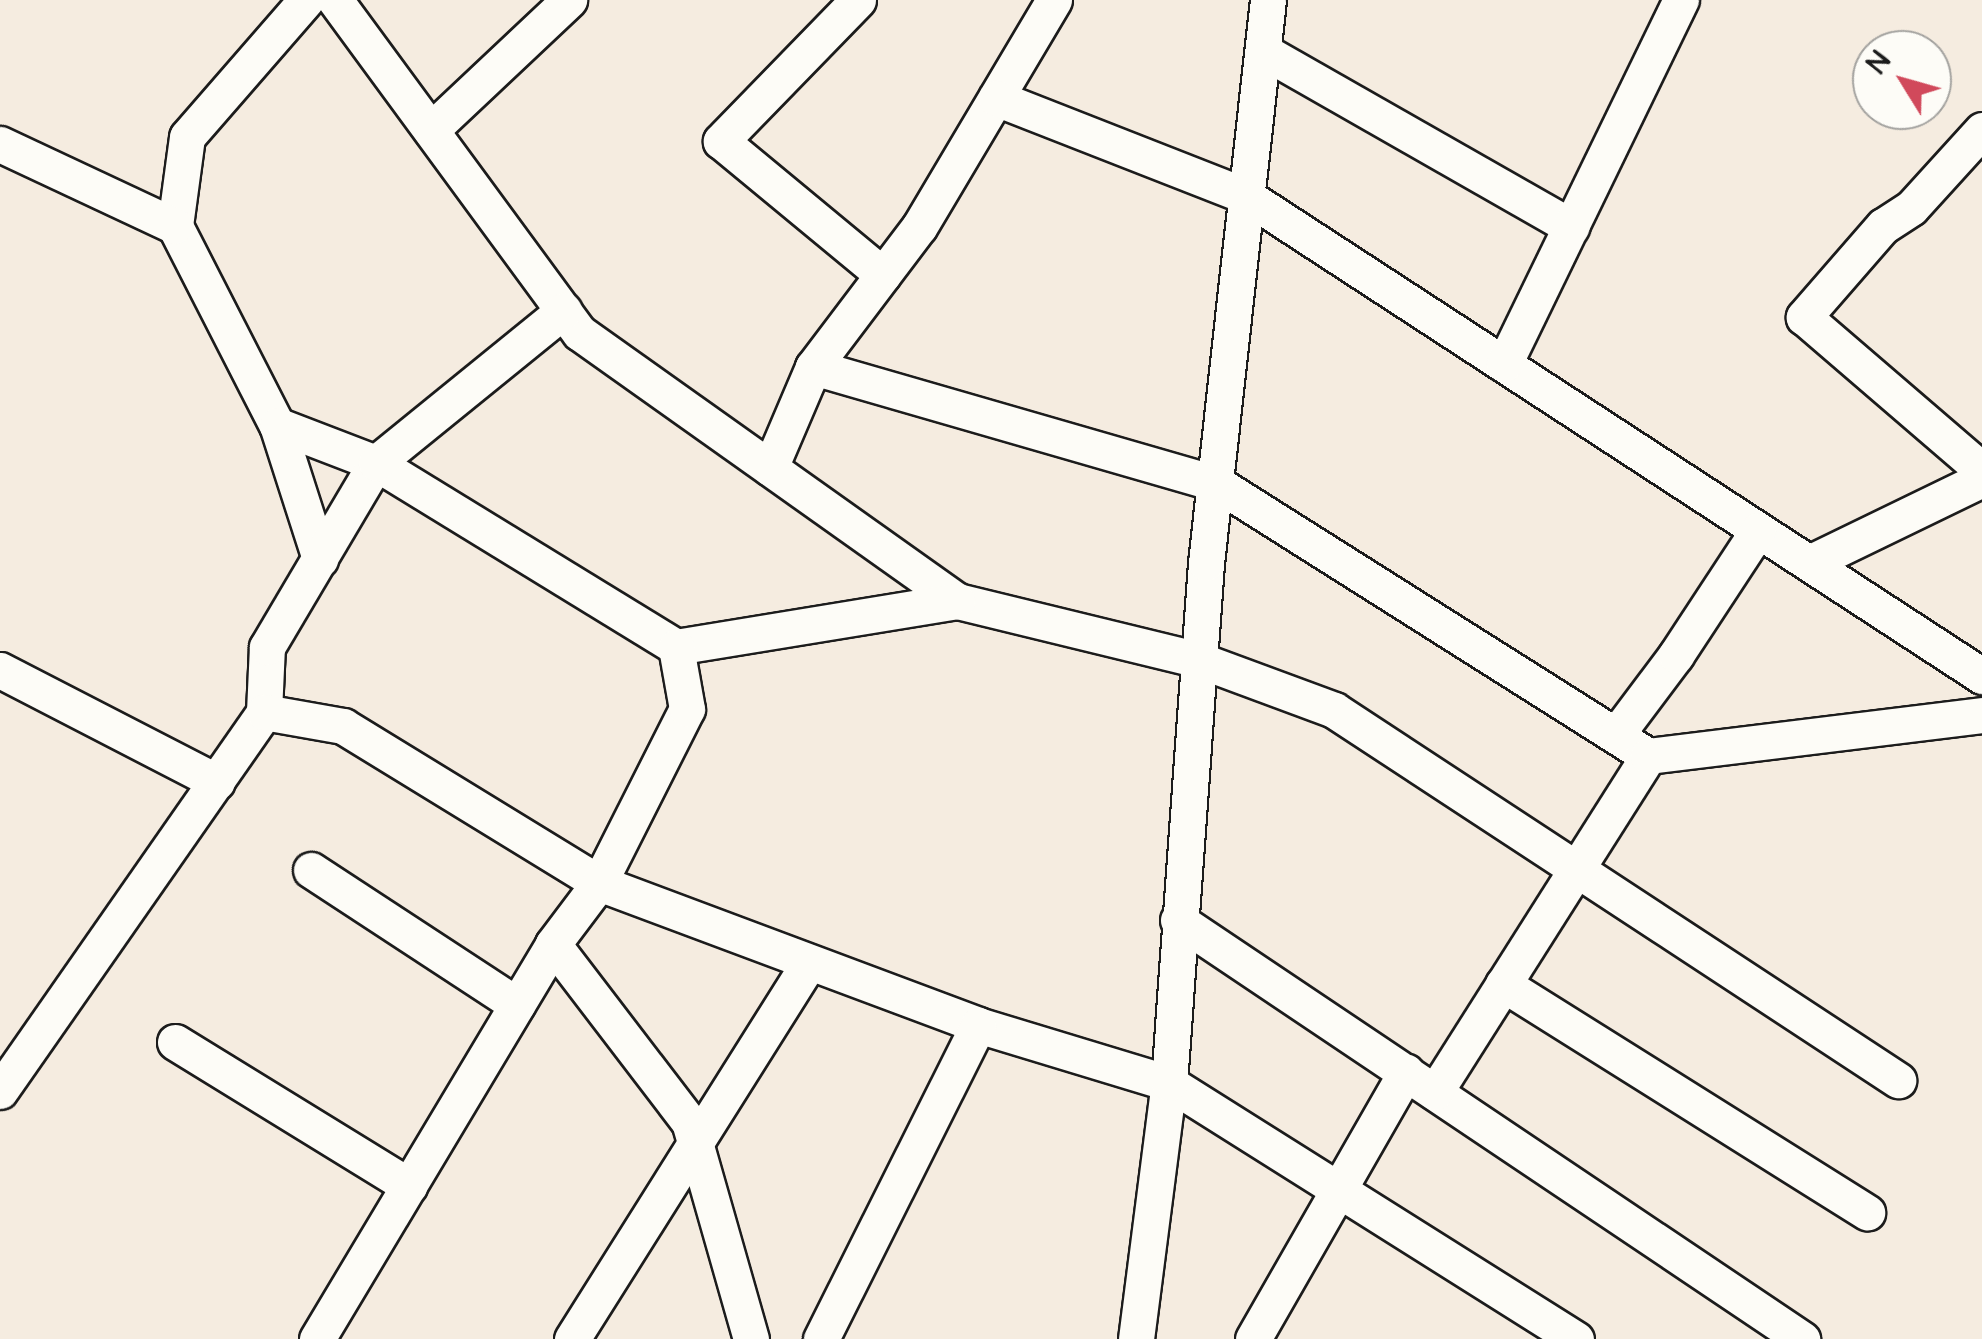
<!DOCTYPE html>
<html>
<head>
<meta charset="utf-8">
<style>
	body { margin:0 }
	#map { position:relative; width:1982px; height:1339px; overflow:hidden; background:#f5ece0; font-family:"Architects Daughter",sans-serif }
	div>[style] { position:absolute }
	.roads { filter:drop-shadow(2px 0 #1c1c1c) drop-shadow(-2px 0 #1c1c1c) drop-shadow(0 2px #1c1c1c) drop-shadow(0 -2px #1c1c1c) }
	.minor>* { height:35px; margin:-17.5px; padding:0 17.5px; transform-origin:17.5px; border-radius:17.5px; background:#fdfcf7 }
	span { translate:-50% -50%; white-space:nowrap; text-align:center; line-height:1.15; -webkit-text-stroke:9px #fdfcf7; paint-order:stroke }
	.north { position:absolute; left:1852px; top:30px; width:100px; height:100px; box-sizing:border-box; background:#fdfcf7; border:2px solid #a3a29f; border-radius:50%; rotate:307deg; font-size:28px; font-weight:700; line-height:40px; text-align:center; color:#1c1c1c }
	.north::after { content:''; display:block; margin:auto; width:35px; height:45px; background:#d1495b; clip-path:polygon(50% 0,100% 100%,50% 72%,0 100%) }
</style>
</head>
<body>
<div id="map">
	<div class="roads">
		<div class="minor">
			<i style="left:306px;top:0;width:181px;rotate:131deg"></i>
			<i style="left:187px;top:137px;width:90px;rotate:97.7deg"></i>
			<i style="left:175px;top:226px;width:224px;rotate:62.9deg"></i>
			<i style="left:277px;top:425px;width:141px;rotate:72.2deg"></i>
			<i style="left:335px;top:0;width:413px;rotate:53.7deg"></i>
			<i style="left:580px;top:333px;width:463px;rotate:35.4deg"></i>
			<i style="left:957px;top:601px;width:249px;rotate:13.7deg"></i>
			<i style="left:1199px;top:660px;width:144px;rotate:20.3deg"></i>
			<i style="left:1334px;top:710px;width:675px;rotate:33.27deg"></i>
			<i style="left:858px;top:0;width:197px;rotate:134.2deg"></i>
			<i style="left:721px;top:141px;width:210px;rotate:39.6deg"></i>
			<i style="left:1054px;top:0;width:264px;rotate:120.7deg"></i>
			<i style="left:919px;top:227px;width:176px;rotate:127.1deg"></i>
			<i style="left:813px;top:367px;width:419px;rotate:16.1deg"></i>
			<i style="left:1216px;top:483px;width:511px;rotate:32.29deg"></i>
			<i style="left:1263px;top:51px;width:355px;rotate:29.7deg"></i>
			<i style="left:996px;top:98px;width:269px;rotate:21.4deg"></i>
			<i style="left:1246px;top:196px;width:879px;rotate:33.11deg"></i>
			<i style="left:431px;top:130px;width:190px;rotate:-43.3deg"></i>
			<i style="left:1982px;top:130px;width:105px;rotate:132.3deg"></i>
			<i style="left:1911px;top:208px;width:33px;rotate:147deg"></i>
			<i style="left:1883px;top:226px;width:121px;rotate:131deg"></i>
			<i style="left:1804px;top:317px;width:235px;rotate:40.7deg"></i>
			<i style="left:0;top:144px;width:193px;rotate:25.1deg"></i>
			<i style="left:1504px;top:364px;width:405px;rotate:-64.1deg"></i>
			<i style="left:277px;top:425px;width:106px;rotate:21deg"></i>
			<i style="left:376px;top:463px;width:352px;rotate:31.5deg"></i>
			<i style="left:676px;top:647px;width:285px;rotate:-9.3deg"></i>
			<i style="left:770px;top:468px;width:110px;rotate:-66.9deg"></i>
			<i style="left:1809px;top:563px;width:192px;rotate:-25.9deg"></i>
			<i style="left:0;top:670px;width:244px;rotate:27.3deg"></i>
			<i style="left:264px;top:712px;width:65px;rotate:-87.4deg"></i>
			<i style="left:267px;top:647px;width:214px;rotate:-59.4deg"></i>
			<i style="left:376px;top:463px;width:242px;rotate:-39.1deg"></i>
			<i style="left:1616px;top:735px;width:100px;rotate:-53.1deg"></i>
			<i style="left:1676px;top:655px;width:149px;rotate:-56.7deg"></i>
			<i style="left:311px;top:870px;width:246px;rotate:33.2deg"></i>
			<i style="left:1178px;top:920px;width:752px;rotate:33.88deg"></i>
			<i style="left:1503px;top:984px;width:430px;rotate:32.1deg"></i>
			<i style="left:175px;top:1042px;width:275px;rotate:31.6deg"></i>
			<i style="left:0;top:1091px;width:462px;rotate:-55.1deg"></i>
			<i style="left:264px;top:712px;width:80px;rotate:10deg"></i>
			<i style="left:343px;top:726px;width:300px;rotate:31.5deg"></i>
			<i style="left:599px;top:883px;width:195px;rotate:-63.2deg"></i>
			<i style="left:687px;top:709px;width:63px;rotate:-100.1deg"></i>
			<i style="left:1435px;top:1092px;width:398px;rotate:-57.6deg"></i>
			<i style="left:1648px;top:756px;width:337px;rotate:-7deg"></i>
			<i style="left:317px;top:1339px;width:460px;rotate:-59.1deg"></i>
			<i style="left:572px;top:1339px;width:445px;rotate:-57.8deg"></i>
			<i style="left:751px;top:1339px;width:226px;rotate:-105.9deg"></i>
			<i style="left:689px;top:1122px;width:224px;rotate:-127.4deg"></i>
			<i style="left:553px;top:944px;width:76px;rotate:-53deg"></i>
			<i style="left:599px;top:883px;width:405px;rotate:20.5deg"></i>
			<i style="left:978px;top:1025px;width:200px;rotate:16.9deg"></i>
			<i style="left:1169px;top:1083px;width:481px;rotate:32.2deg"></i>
			<i style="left:821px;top:1339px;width:351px;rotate:-63.4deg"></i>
			<i style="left:1136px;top:1339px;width:258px;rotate:-82.7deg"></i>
			<i style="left:1169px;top:1083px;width:521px;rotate:-85.93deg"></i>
			<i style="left:1206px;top:563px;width:566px;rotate:-83.72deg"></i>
			<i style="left:1253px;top:1339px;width:308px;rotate:-60.2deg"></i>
		</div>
	</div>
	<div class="north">N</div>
</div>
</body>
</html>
